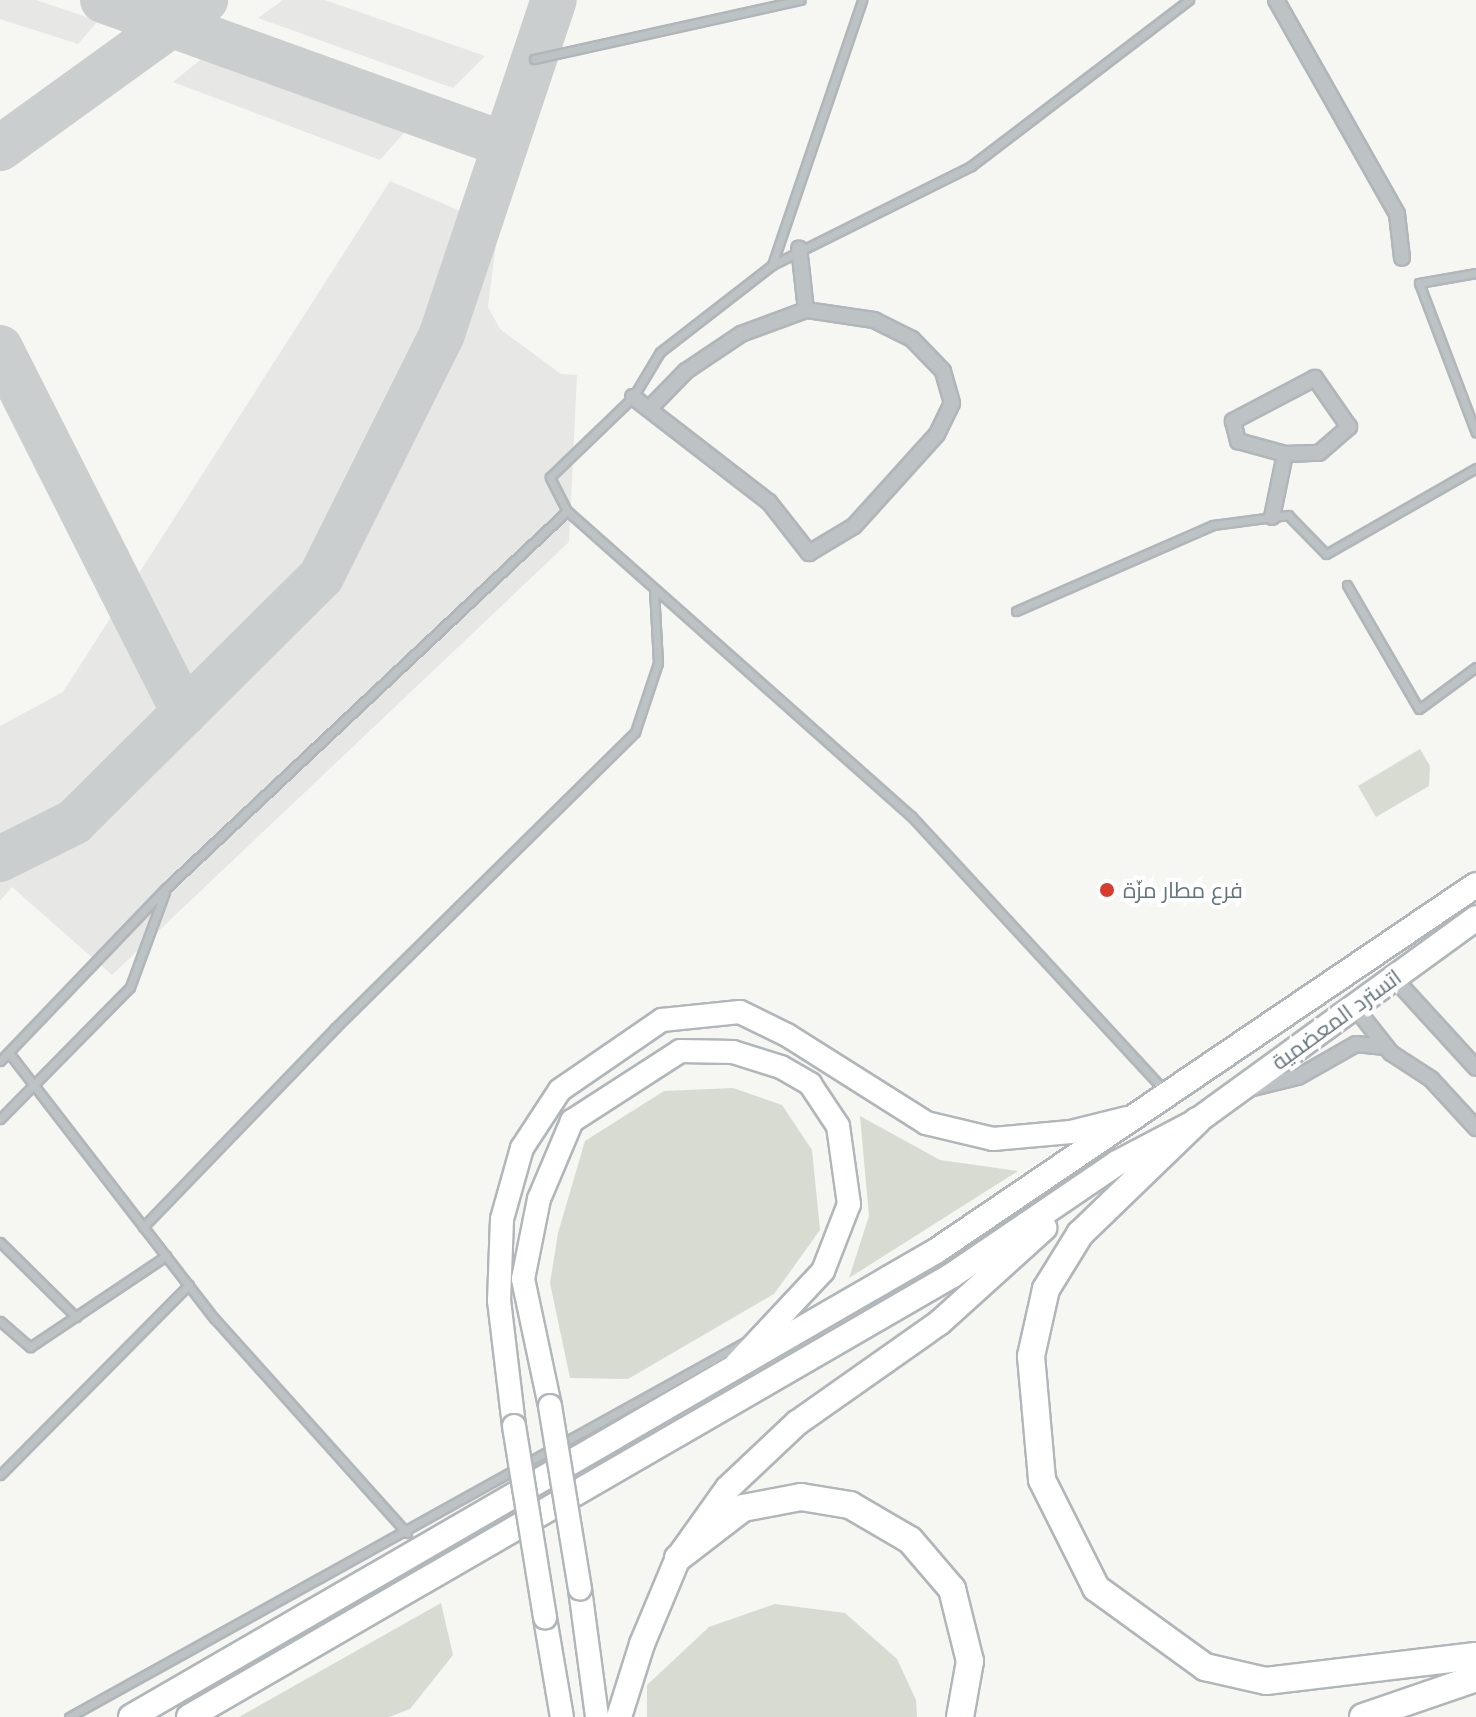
<!DOCTYPE html>
<html>
<head>
<meta charset="utf-8">
<style>
	body { margin:0 }
	#map { position:relative; width:1476px; height:1717px; overflow:hidden; background:#f6f6f3; font-family:"Open Sans",Cairo,sans-serif }
	div>[style] { position:absolute }
	.built>* { inset:0; background:#e7e7e6 }
	.green>* { inset:0; background:#d7dbd2 }
	.taxiway>* { height:46px; margin:-23px; padding:0 23px; transform-origin:23px; border-radius:23px; background:#cacece }
	.roads { filter:drop-shadow(2px 0 #b0b6b9) drop-shadow(-2px 0 #b0b6b9) drop-shadow(0 2px #b0b6b9) drop-shadow(0 -2px #b0b6b9) }
	.service>* { height:7px; margin:-3.5px; padding:0 3.5px; transform-origin:3.5px; border-radius:3.5px; background:#bdc2c4 }
	.minor>* { height:14px; margin:-7px; padding:0 7px; transform-origin:7px; border-radius:7px; background:#bdc2c4 }
	.primary>* { height:22px; margin:-11px; padding:0 11px; transform-origin:11px; border-radius:11px; background:#fff }
	.trunk>* { height:24px; margin:-12px; padding:0 12px; transform-origin:12px; border-radius:12px; background:#fff }
	.motorway>* { height:26px; margin:-13px; padding:0 13px; transform-origin:13px; border-radius:13px; background:#fff }
	.bridges { filter:drop-shadow(2px 0 #b0b6b9) drop-shadow(-2px 0 #b0b6b9) drop-shadow(0 2px #b0b6b9) drop-shadow(0 -2px #b0b6b9) }
	.primary-bridge>* { height:22px; margin:-11px; padding:0 11px; transform-origin:11px; border-radius:11px; background:#fff }
	.dots>* { width:22px; height:22px; translate:-50% -50%; box-sizing:border-box; border:4px solid #fff; border-radius:50% }
	span { translate:-50% -50%; white-space:nowrap; text-align:center; line-height:1.15; -webkit-text-stroke:8px #fff; paint-order:stroke }
	.poi-label { font-size:22px; color:#63757c }
	.left { translate:0 -50%; text-align:left }
	.street-label { font-size:22px; color:#63757c }
</style>
</head>
<body>
<div id="map">
	<div class="built">
		<i style="clip-path:polygon(0 0,36px 0,98px 21px,78px 44px,0 19px)"></i>
		<i style="clip-path:polygon(283px 0,325px 0,485px 56px,453px 88px,258px 18px)"></i>
		<i style="clip-path:polygon(215px 48px,411px 125px,380px 160px,173px 82px)"></i>
		<i style="clip-path:polygon(390px 181px,498px 227px,488px 307px,500px 329px,561px 374px,577px 375px,569px 542px,112px 975px,12px 887px,0 901px,0 726px,63px 692px)"></i>
	</div>
	<div class="green">
		<i style="clip-path:polygon(1420px 749px,1430px 766px,1429px 786px,1376px 817px,1358px 786px)"></i>
		<i style="clip-path:polygon(733px 1088px,782px 1105px,812px 1150px,820px 1230px,774px 1294px,628px 1379px,570px 1378px,550px 1283px,558px 1233px,585px 1141px,664px 1091px)"></i>
		<i style="clip-path:polygon(860px 1116px,940px 1160px,1018px 1171px,849px 1278px,869px 1216px)"></i>
		<i style="clip-path:polygon(441px 1603px,453px 1655px,410px 1709px,389px 1717px,239px 1717px)"></i>
		<i style="clip-path:polygon(775px 1604px,845px 1613px,897px 1659px,916px 1700px,917px 1717px,647px 1717px,647px 1685px,709px 1627px)"></i>
	</div>
	<div class="taxiway">
		<i style="left:103px;top:0;width:424px;rotate:19.8deg"></i>
		<i style="left:0;top:148px;width:253px;rotate:-35.8deg"></i>
		<i style="left:0;top:348px;width:409px;rotate:63.2deg"></i>
		<i style="left:0;top:859px;width:83px;rotate:-26.6deg"></i>
		<i style="left:74px;top:822px;width:348px;rotate:-44.8deg"></i>
		<i style="left:321px;top:577px;width:271px;rotate:-63.5deg"></i>
		<i style="left:442px;top:334px;width:352px;rotate:-71.5deg"></i>
	</div>
	<div class="roads">
		<div class="service">
			<i style="left:534px;top:59px;width:273px;rotate:-12.5deg"></i>
			<i style="left:772px;top:265px;width:280px;rotate:-71.2deg"></i>
			<i style="left:1476px;top:273px;width:58px;rotate:170deg"></i>
			<i style="left:1419px;top:283px;width:160px;rotate:69.2deg"></i>
			<i style="left:1347px;top:585px;width:143px;rotate:59.9deg"></i>
			<i style="left:1419px;top:709px;width:71px;rotate:-36.4deg"></i>
			<i style="left:1016px;top:611px;width:215px;rotate:-23.6deg"></i>
			<i style="left:1213px;top:525px;width:76px;rotate:-7.6deg"></i>
			<i style="left:1288px;top:515px;width:54px;rotate:45.7deg"></i>
			<i style="left:1326px;top:554px;width:173px;rotate:-29.8deg"></i>
			<i style="left:9px;top:1053px;width:335px;rotate:52.3deg"></i>
			<i style="left:214px;top:1318px;width:289px;rotate:48.1deg"></i>
			<i style="left:0;top:1061px;width:240px;rotate:-46.2deg"></i>
			<i style="left:166px;top:888px;width:550px;rotate:-43.23deg"></i>
			<i style="left:1165px;top:1091px;width:374px;rotate:-132.7deg"></i>
			<i style="left:911px;top:816px;width:460px;rotate:-138.4deg"></i>
			<i style="left:567px;top:511px;width:38px;rotate:-117deg"></i>
			<i style="left:550px;top:477px;width:115px;rotate:-43.9deg"></i>
			<i style="left:633px;top:397px;width:52px;rotate:-59deg"></i>
			<i style="left:660px;top:352px;width:142px;rotate:-37.8deg"></i>
			<i style="left:772px;top:265px;width:222px;rotate:-26.4deg"></i>
			<i style="left:971px;top:166px;width:274px;rotate:-37.3deg"></i>
			<i style="left:0;top:1119px;width:185px;rotate:-45.4deg"></i>
			<i style="left:130px;top:987px;width:101px;rotate:-69.8deg"></i>
			<i style="left:143px;top:1227px;width:277px;rotate:-46deg"></i>
			<i style="left:335px;top:1028px;width:421px;rotate:-44.6deg"></i>
			<i style="left:635px;top:732px;width:73px;rotate:-71.6deg"></i>
			<i style="left:658px;top:663px;width:74px;rotate:-93.1deg"></i>
			<i style="left:0;top:1242px;width:107px;rotate:44.6deg"></i>
			<i style="left:0;top:1321px;width:40px;rotate:41deg"></i>
			<i style="left:30px;top:1347px;width:164px;rotate:-33.8deg"></i>
			<i style="left:0;top:1475px;width:268px;rotate:-45.2deg"></i>
			<i style="left:69px;top:1717px;width:773px;rotate:-29.02deg"></i>
		</div>
		<div class="minor">
			<i style="left:1276px;top:0;width:246px;rotate:60.5deg"></i>
			<i style="left:1397px;top:214px;width:44px;rotate:83.5deg"></i>
			<i style="left:633px;top:397px;width:172px;rotate:37.7deg"></i>
			<i style="left:769px;top:502px;width:65px;rotate:51.9deg"></i>
			<i style="left:809px;top:553px;width:52px;rotate:-31deg"></i>
			<i style="left:854px;top:526px;width:124px;rotate:-47.9deg"></i>
			<i style="left:937px;top:434px;width:34px;rotate:-64deg"></i>
			<i style="left:952px;top:403px;width:33px;rotate:-106deg"></i>
			<i style="left:943px;top:371px;width:45px;rotate:-134.1deg"></i>
			<i style="left:912px;top:339px;width:42px;rotate:-153.4deg"></i>
			<i style="left:874px;top:320px;width:69px;rotate:-171.6deg"></i>
			<i style="left:806px;top:310px;width:62px;rotate:-96.4deg"></i>
			<i style="left:649px;top:409px;width:53px;rotate:-45.8deg"></i>
			<i style="left:686px;top:371px;width:66px;rotate:-33.9deg"></i>
			<i style="left:741px;top:334px;width:69px;rotate:-20.3deg"></i>
			<i style="left:1272px;top:517px;width:64px;rotate:-78.3deg"></i>
			<i style="left:1285px;top:454px;width:34px;rotate:-2deg"></i>
			<i style="left:1319px;top:453px;width:40px;rotate:-41deg"></i>
			<i style="left:1349px;top:427px;width:60px;rotate:-124.8deg"></i>
			<i style="left:1315px;top:378px;width:93px;rotate:152.3deg"></i>
			<i style="left:1233px;top:421px;width:21px;rotate:76deg"></i>
			<i style="left:1238px;top:441px;width:49px;rotate:15.5deg"></i>
			<i style="left:1393px;top:977px;width:123px;rotate:47.6deg"></i>
			<i style="left:1354px;top:1006px;width:60px;rotate:51.8deg"></i>
			<i style="left:1391px;top:1053px;width:48px;rotate:33deg"></i>
			<i style="left:1431px;top:1079px;width:67px;rotate:47.4deg"></i>
			<i style="left:1249px;top:1089px;width:50px;rotate:-13.8deg"></i>
			<i style="left:1298px;top:1077px;width:67px;rotate:-29.6deg"></i>
			<i style="left:1356px;top:1044px;width:29px;rotate:6deg"></i>
		</div>
		<div class="primary">
			<i style="left:550px;top:1406px;width:130px;rotate:-102deg"></i>
			<i style="left:523px;top:1279px;width:82px;rotate:-78.7deg"></i>
			<i style="left:539px;top:1199px;width:85px;rotate:-67.1deg"></i>
			<i style="left:572px;top:1121px;width:129px;rotate:-32.9deg"></i>
			<i style="left:680px;top:1051px;width:53px;rotate:1.1deg"></i>
			<i style="left:733px;top:1052px;width:50px;rotate:17.4deg"></i>
			<i style="left:781px;top:1067px;width:34px;rotate:30deg"></i>
			<i style="left:810px;top:1084px;width:50px;rotate:56.3deg"></i>
			<i style="left:838px;top:1126px;width:79px;rotate:82deg"></i>
			<i style="left:849px;top:1204px;width:72px;rotate:111.2deg"></i>
			<i style="left:823px;top:1271px;width:127px;rotate:133.1deg"></i>
			<i style="left:514px;top:1426px;width:126px;rotate:-96.8deg"></i>
			<i style="left:499px;top:1301px;width:82px;rotate:-87.9deg"></i>
			<i style="left:502px;top:1219px;width:74px;rotate:-74.3deg"></i>
			<i style="left:522px;top:1148px;width:69px;rotate:-56.8deg"></i>
			<i style="left:560px;top:1090px;width:124px;rotate:-34.5deg"></i>
			<i style="left:662px;top:1020px;width:78px;rotate:-5.9deg"></i>
			<i style="left:740px;top:1012px;width:52px;rotate:26.1deg"></i>
			<i style="left:787px;top:1035px;width:165px;rotate:32.3deg"></i>
			<i style="left:926px;top:1123px;width:69px;rotate:13.4deg"></i>
			<i style="left:993px;top:1139px;width:78px;rotate:-5.1deg"></i>
			<i style="left:1071px;top:1132px;width:58px;rotate:-14deg"></i>
			<i style="left:580px;top:1589px;width:129px;rotate:82.4deg"></i>
			<i style="left:545px;top:1618px;width:100px;rotate:80.3deg"></i>
		</div>
		<div class="trunk">
			<i style="left:131px;top:1717px;width:930px;rotate:-30.07deg"></i>
			<i style="left:936px;top:1251px;width:652px;rotate:-34.13deg"></i>
			<i style="left:189px;top:1717px;width:880px;rotate:-30.06deg"></i>
			<i style="left:951px;top:1276px;width:201px;rotate:-34.2deg"></i>
			<i style="left:1117px;top:1163px;width:90px;rotate:-27.7deg"></i>
			<i style="left:1197px;top:1121px;width:345px;rotate:-36deg"></i>
			<i style="left:619px;top:1717px;width:77px;rotate:-72.5deg"></i>
			<i style="left:642px;top:1644px;width:93px;rotate:-67.3deg"></i>
			<i style="left:678px;top:1558px;width:86px;rotate:-54.5deg"></i>
			<i style="left:728px;top:1488px;width:95px;rotate:-43.3deg"></i>
			<i style="left:797px;top:1423px;width:174px;rotate:-35.2deg"></i>
			<i style="left:939px;top:1323px;width:142px;rotate:-42.1deg"></i>
		</div>
		<div class="motorway">
			<i style="left:1197px;top:1121px;width:163px;rotate:136deg"></i>
			<i style="left:1080px;top:1234px;width:65px;rotate:121.7deg"></i>
			<i style="left:1046px;top:1289px;width:69px;rotate:102.6deg"></i>
			<i style="left:1031px;top:1356px;width:124px;rotate:84.9deg"></i>
			<i style="left:1042px;top:1480px;width:121px;rotate:63.4deg"></i>
			<i style="left:1096px;top:1588px;width:135px;rotate:35.9deg"></i>
			<i style="left:1205px;top:1667px;width:63px;rotate:12.9deg"></i>
			<i style="left:1266px;top:1681px;width:211px;rotate:-6.8deg"></i>
			<i style="left:678px;top:1558px;width:82px;rotate:-37.6deg"></i>
			<i style="left:743px;top:1508px;width:59px;rotate:-10.7deg"></i>
			<i style="left:801px;top:1497px;width:50px;rotate:9.3deg"></i>
			<i style="left:850px;top:1505px;width:69px;rotate:30.3deg"></i>
			<i style="left:910px;top:1540px;width:65px;rotate:49.4deg"></i>
			<i style="left:952px;top:1589px;width:74px;rotate:76deg"></i>
			<i style="left:970px;top:1661px;width:57px;rotate:100.1deg"></i>
			<i style="left:1363px;top:1717px;width:120px;rotate:-19deg"></i>
		</div>
	</div>
	<div class="bridges">
		<div class="primary-bridge">
			<i style="left:550px;top:1406px;width:185px;rotate:80.7deg"></i>
			<i style="left:514px;top:1426px;width:194px;rotate:80.8deg"></i>
		</div>
	</div>
	<div class="dots">
		<i style="left:1107px;top:890px;background:#d93c2f"></i>
	</div>
	<div class="poi-label">
		<span class="left" style="left:1123px;top:890px">فرع مطار مزّة</span>
	</div>
	<div class="street-label">
		<span style="left:1336px;top:1019px;rotate:-36deg">اتسترد المعضمية</span>
	</div>
</div>
</body>
</html>
